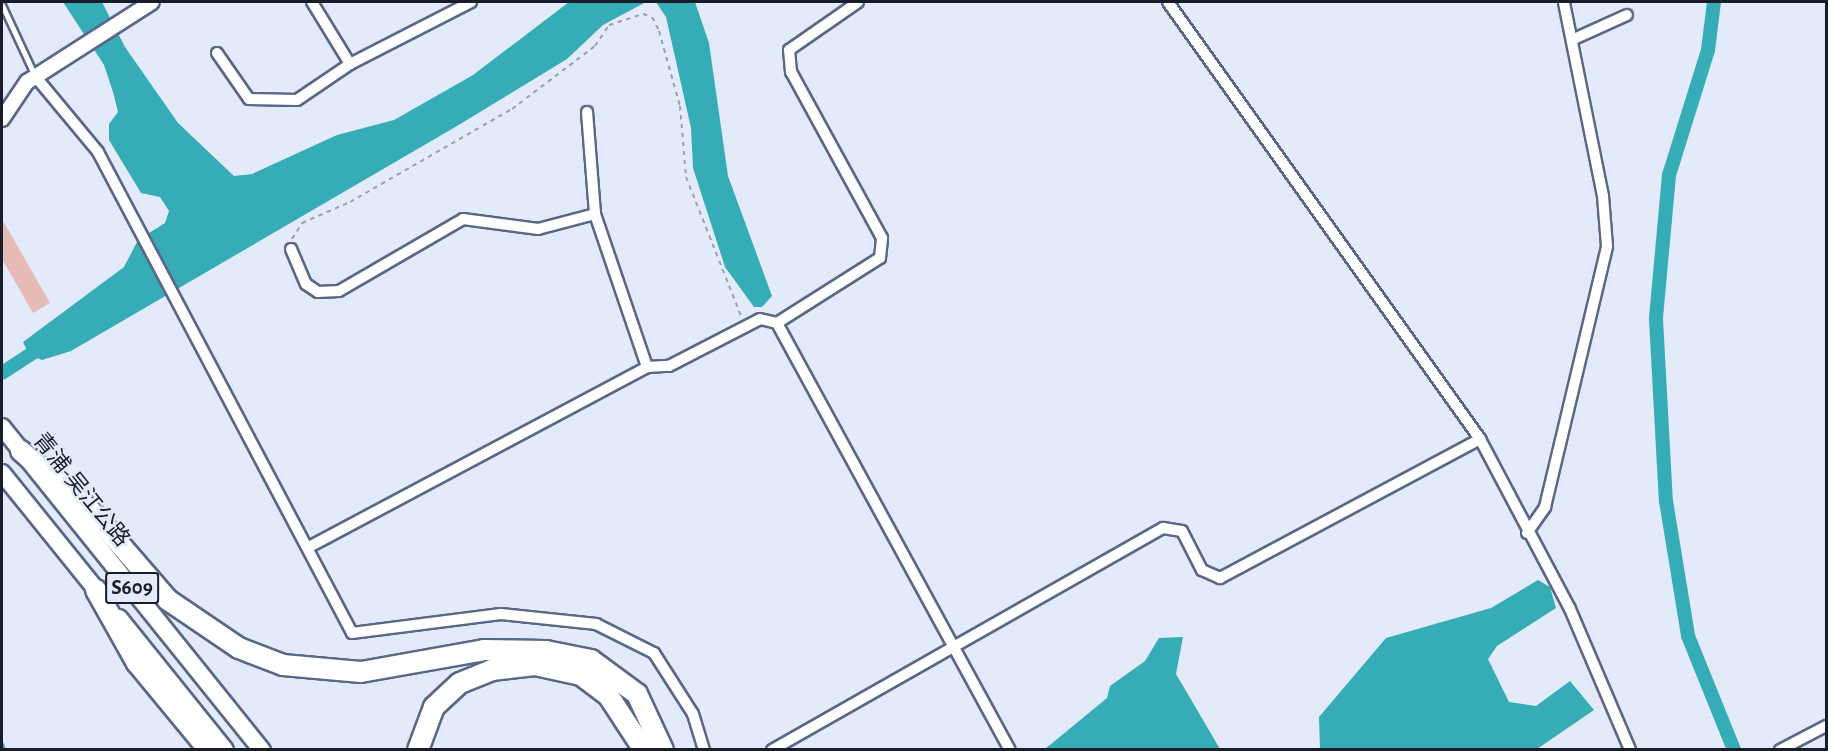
<!DOCTYPE html>
<html>
<head>
<meta charset="utf-8">
<style>
	body { margin:0 }
	#map { position:relative; width:1828px; height:751px; overflow:hidden; background:#e3eaf9; font-family:"Alegreya Sans","Noto Sans SC",sans-serif }
	div>[style] { position:absolute }
	.water>* { inset:0; background:#36acb7 }
	.stream>* { height:4px; margin:-2px; padding:0 2px; transform-origin:2px; border-radius:2px; background:#36acb7 }
	.canal>* { height:14px; margin:-7px; padding:0 7px; transform-origin:7px; border-radius:7px; background:#36acb7 }
	.building>* { inset:0; background:#e6bab5 }
	.path>* { height:2px; margin-top:-1px; transform-origin:0; background:repeating-linear-gradient(90deg,#99a0ae 0 4.5px,transparent 0 9px) }
	.roads { filter:drop-shadow(2px 0 #596886) drop-shadow(-2px 0 #596886) drop-shadow(0 2px #596886) drop-shadow(0 -2px #596886) }
	.service>* { height:5px; margin:-2.5px; padding:0 2.5px; transform-origin:2.5px; border-radius:2.5px; background:#fff }
	.minor>* { height:10px; margin:-5px; padding:0 5px; transform-origin:5px; border-radius:5px; background:#fff }
	.tertiary>* { height:14px; margin:-7px; padding:0 7px; transform-origin:7px; border-radius:7px; background:#fff }
	.primary>* { height:16px; margin:-8px; padding:0 8px; transform-origin:8px; border-radius:8px; background:#fff }
	.motorway>* { height:20px; margin:-10px; padding:0 10px; transform-origin:10px; border-radius:10px; background:#fff }
	span { translate:-50% -50%; white-space:nowrap; text-align:center; line-height:1.15; -webkit-text-stroke:5px #e3eaf9; paint-order:stroke }
	.shield-label span { padding:2px 4px; background:#e3eaf9; border:2px solid; border-radius:4px; -webkit-text-stroke-width:0 }
	.shield-label { font-size:21px; color:#171d29; font-weight:700 }
	.street-label { font-size:22px; color:#171d29 }
	.frame { position:absolute; inset:0; border:3px solid #171d29; pointer-events:none }
</style>
</head>
<body>
<div id="map">
	<div class="water">
		<i style="clip-path:polygon(63px 2px,102px 2px,125px 47px,178px 123px,234px 176px,252px 174px,337px 135px,394px 120px,473px 75px,569px 2px,646px 2px,603px 25px,567px 59px,457px 126px,71px 351px,42px 360px,29px 355px,23px 342px,124px 267px,138px 240px,165px 223px,169px 211px,160px 197px,141px 193px,109px 140px,109px 124px,118px 112px,113px 92px,104px 65px)"></i>
		<i style="clip-path:polygon(656px 2px,695px 2px,709px 43px,728px 176px,772px 296px,762px 307px,754px 307px,725px 267px,693px 168px,691px 128px,666px 17px)"></i>
		<i style="clip-path:polygon(1538px 580px,1550px 587px,1556px 608px,1497px 646px,1488px 659px,1509px 702px,1536px 706px,1570px 681px,1594px 710px,1537px 749px,1320px 749px,1319px 717px,1386px 638px,1491px 608px)"></i>
		<i style="clip-path:polygon(1183px 637px,1176px 674px,1220px 749px,1045px 749px,1107px 698px,1110px 686px,1145px 661px,1159px 638px)"></i>
	</div>
	<div class="stream">
		<i style="left:2px;top:744px;width:6px;rotate:72deg"></i>
	</div>
	<div class="canal">
		<i style="left:1714px;top:2px;width:48px;rotate:97.1deg"></i>
		<i style="left:1708px;top:50px;width:131px;rotate:107.3deg"></i>
		<i style="left:1669px;top:175px;width:145px;rotate:95.2deg"></i>
		<i style="left:1656px;top:319px;width:182px;rotate:86.9deg"></i>
		<i style="left:1666px;top:501px;width:137px;rotate:80.7deg"></i>
		<i style="left:1688px;top:636px;width:123px;rotate:68deg"></i>
		<i style="left:2px;top:373px;width:51px;rotate:-33.1deg"></i>
	</div>
	<div class="building">
		<i style="clip-path:polygon(2px 219px,50px 303px,33px 313px,2px 259px)"></i>
	</div>
	<div class="path">
		<i style="left:292px;top:239px;width:19px;rotate:-58deg"></i>
		<i style="left:302px;top:223px;width:52px;rotate:-23.6deg"></i>
		<i style="left:350px;top:202px;width:187px;rotate:-29.9deg"></i>
		<i style="left:512px;top:109px;width:104px;rotate:-37.2deg"></i>
		<i style="left:595px;top:46px;width:25px;rotate:-56deg"></i>
		<i style="left:609px;top:25px;width:36px;rotate:-18deg"></i>
		<i style="left:643px;top:14px;width:9px;rotate:18deg"></i>
		<i style="left:652px;top:17px;width:16px;rotate:63deg"></i>
		<i style="left:659px;top:31px;width:78px;rotate:74.4deg"></i>
		<i style="left:680px;top:106px;width:71px;rotate:85.2deg"></i>
		<i style="left:686px;top:177px;width:149px;rotate:68.4deg"></i>
	</div>
	<div class="roads">
		<div class="service">
			<i style="left:2px;top:5px;width:78px;rotate:65.1deg"></i>
		</div>
		<div class="minor">
			<i style="left:312px;top:2px;width:73px;rotate:58.5deg"></i>
			<i style="left:350px;top:64px;width:136px;rotate:-27.1deg"></i>
			<i style="left:1168px;top:2px;width:537px;rotate:54.47deg"></i>
			<i style="left:1480px;top:439px;width:192px;rotate:62.1deg"></i>
			<i style="left:1570px;top:609px;width:153px;rotate:66.9deg"></i>
			<i style="left:1574px;top:39px;width:58px;rotate:-24.4deg"></i>
			<i style="left:217px;top:53px;width:56px;rotate:55.2deg"></i>
			<i style="left:249px;top:99px;width:48px;rotate:1.2deg"></i>
			<i style="left:297px;top:100px;width:64px;rotate:-34.2deg"></i>
			<i style="left:35px;top:76px;width:99px;rotate:50.3deg"></i>
			<i style="left:98px;top:152px;width:544px;rotate:62.16deg"></i>
			<i style="left:352px;top:633px;width:150px;rotate:-7.3deg"></i>
			<i style="left:501px;top:614px;width:96px;rotate:6deg"></i>
			<i style="left:596px;top:624px;width:65px;rotate:26.6deg"></i>
			<i style="left:654px;top:653px;width:72px;rotate:57.4deg"></i>
			<i style="left:693px;top:714px;width:38px;rotate:73deg"></i>
			<i style="left:587px;top:112px;width:102px;rotate:85.5deg"></i>
			<i style="left:291px;top:249px;width:38px;rotate:67deg"></i>
			<i style="left:306px;top:284px;width:14px;rotate:34deg"></i>
			<i style="left:318px;top:292px;width:21px;rotate:-3deg"></i>
			<i style="left:339px;top:291px;width:143px;rotate:-30.1deg"></i>
			<i style="left:463px;top:219px;width:76px;rotate:7.6deg"></i>
			<i style="left:538px;top:229px;width:59px;rotate:-14.7deg"></i>
			<i style="left:595px;top:214px;width:162px;rotate:71.2deg"></i>
			<i style="left:777px;top:323px;width:486px;rotate:61.4deg"></i>
			<i style="left:1527px;top:533px;width:32px;rotate:-55deg"></i>
			<i style="left:1545px;top:507px;width:268px;rotate:-76.6deg"></i>
			<i style="left:1607px;top:246px;width:50px;rotate:-94.6deg"></i>
			<i style="left:1603px;top:196px;width:198px;rotate:-101.4deg"></i>
			<i style="left:309px;top:547px;width:383px;rotate:-28deg"></i>
			<i style="left:647px;top:367px;width:22px;rotate:-3deg"></i>
			<i style="left:669px;top:366px;width:102px;rotate:-27.3deg"></i>
			<i style="left:760px;top:319px;width:17px;rotate:13deg"></i>
			<i style="left:777px;top:323px;width:122px;rotate:-32.3deg"></i>
			<i style="left:880px;top:258px;width:20px;rotate:-84deg"></i>
			<i style="left:882px;top:238px;width:189px;rotate:-118.7deg"></i>
			<i style="left:791px;top:72px;width:22px;rotate:-95deg"></i>
			<i style="left:789px;top:50px;width:84px;rotate:-34.8deg"></i>
			<i style="left:772px;top:750px;width:450px;rotate:-29.6deg"></i>
			<i style="left:1163px;top:528px;width:19px;rotate:9deg"></i>
			<i style="left:1182px;top:531px;width:44px;rotate:62.9deg"></i>
			<i style="left:1202px;top:570px;width:20px;rotate:24deg"></i>
			<i style="left:1220px;top:578px;width:295px;rotate:-28.1deg"></i>
			<i style="left:1780px;top:750px;width:52px;rotate:-27.6deg"></i>
		</div>
		<div class="tertiary">
			<i style="left:2px;top:119px;width:45px;rotate:-56deg"></i>
			<i style="left:27px;top:82px;width:148px;rotate:-32.6deg"></i>
		</div>
		<div class="primary">
			<i style="left:2px;top:427px;width:415px;rotate:51.2deg"></i>
			<i style="left:2px;top:473px;width:161px;rotate:51.1deg"></i>
			<i style="left:119px;top:618px;width:169px;rotate:51.2deg"></i>
		</div>
		<div class="motorway">
			<i style="left:21px;top:451px;width:92px;rotate:40.6deg"></i>
			<i style="left:91px;top:511px;width:118px;rotate:49.1deg"></i>
			<i style="left:168px;top:600px;width:86px;rotate:34.1deg"></i>
			<i style="left:239px;top:648px;width:47px;rotate:21.1deg"></i>
			<i style="left:283px;top:665px;width:78px;rotate:5.1deg"></i>
			<i style="left:361px;top:672px;width:125px;rotate:-10.1deg"></i>
			<i style="left:484px;top:650px;width:62px;rotate:0.9deg"></i>
			<i style="left:546px;top:651px;width:46px;rotate:11.3deg"></i>
			<i style="left:591px;top:660px;width:57px;rotate:36.5deg"></i>
			<i style="left:637px;top:694px;width:62px;rotate:65.1deg"></i>
			<i style="left:96px;top:590px;width:84px;rotate:60.7deg"></i>
			<i style="left:137px;top:663px;width:113px;rotate:50.4deg"></i>
			<i style="left:418px;top:750px;width:46px;rotate:-69.6deg"></i>
			<i style="left:434px;top:707px;width:35px;rotate:-43deg"></i>
			<i style="left:460px;top:683px;width:35px;rotate:-22deg"></i>
			<i style="left:492px;top:670px;width:43px;rotate:-6.6deg"></i>
			<i style="left:535px;top:665px;width:47px;rotate:12.3deg"></i>
			<i style="left:581px;top:675px;width:34px;rotate:37deg"></i>
			<i style="left:608px;top:695px;width:66px;rotate:56.8deg"></i>
		</div>
	</div>
	<div class="shield-label">
		<span style="left:132px;top:588px">S609</span>
	</div>
	<div class="street-label">
		<span style="left:81px;top:490px;rotate:51deg">青浦-吴江公路</span>
	</div>
	<div class="frame"></div>
</div>
</body>
</html>
